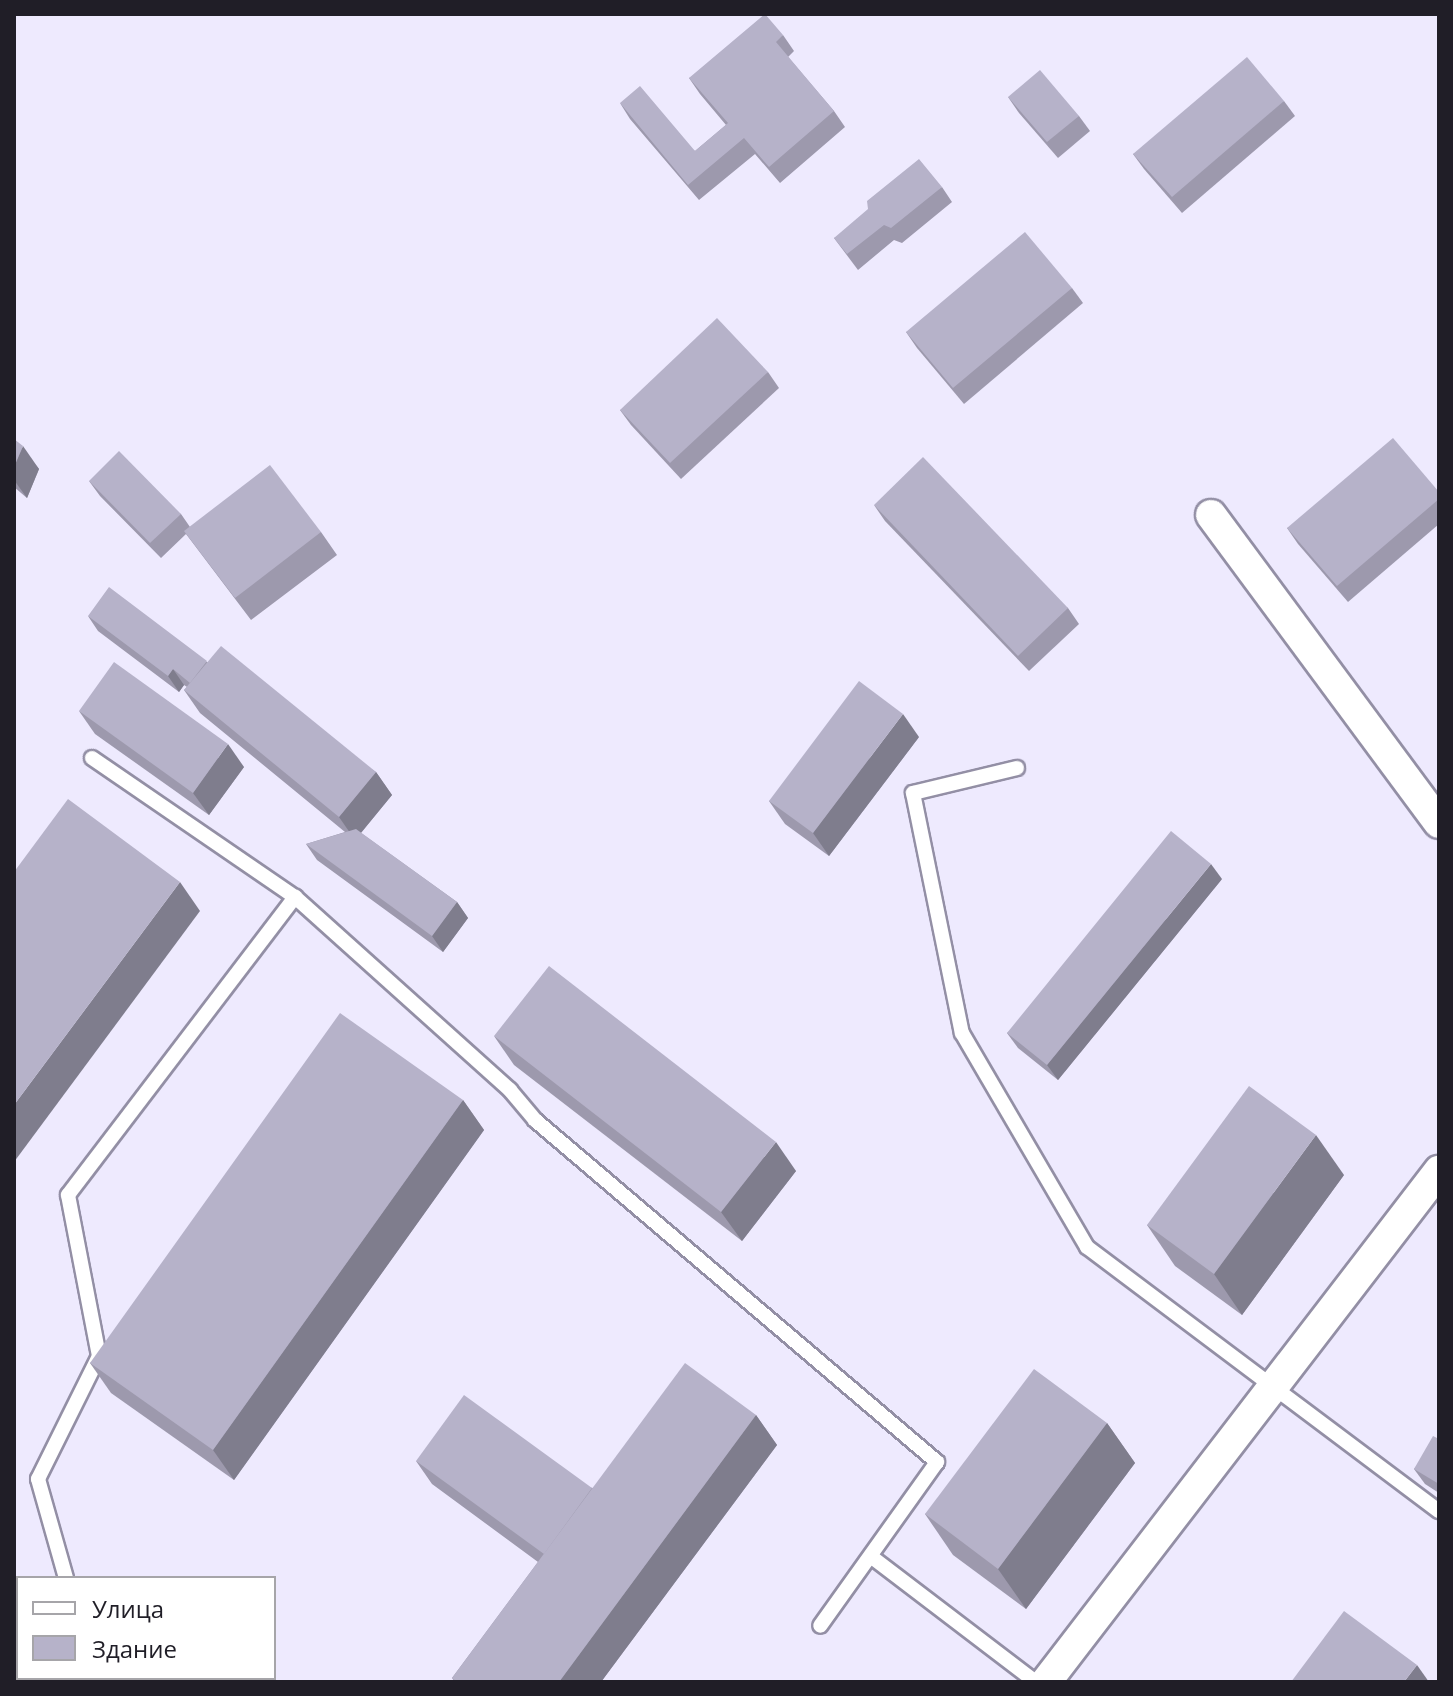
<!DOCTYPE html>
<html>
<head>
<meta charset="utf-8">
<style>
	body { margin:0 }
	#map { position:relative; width:1453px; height:1696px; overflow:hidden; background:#eeeafe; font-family:"Open Sans",sans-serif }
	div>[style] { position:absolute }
	.roads { filter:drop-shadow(2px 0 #938fa5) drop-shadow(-2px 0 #938fa5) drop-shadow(0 2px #938fa5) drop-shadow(0 -2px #938fa5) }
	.service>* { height:14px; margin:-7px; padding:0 7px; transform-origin:7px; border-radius:7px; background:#fff }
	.minor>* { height:30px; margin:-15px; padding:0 15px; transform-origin:15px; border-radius:15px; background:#fff }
	.wall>* { inset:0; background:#9d99ad }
	.shaded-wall>* { inset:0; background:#7f7d8d }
	.building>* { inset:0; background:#b6b2c9 }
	span { translate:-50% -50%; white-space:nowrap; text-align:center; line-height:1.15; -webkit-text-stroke:6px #fff; paint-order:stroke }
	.frame { position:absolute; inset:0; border:16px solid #201e27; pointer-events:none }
	.legend { position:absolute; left:16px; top:1576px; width:260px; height:104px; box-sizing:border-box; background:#fff; border:2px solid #a6a5a9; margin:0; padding:10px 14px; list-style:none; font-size:24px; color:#201e27 }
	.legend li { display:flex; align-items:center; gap:16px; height:40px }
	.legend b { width:40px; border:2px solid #a6a5a9 }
</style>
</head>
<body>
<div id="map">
	<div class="roads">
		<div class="service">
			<i style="left:92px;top:758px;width:246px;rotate:34.4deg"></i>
			<i style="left:295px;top:897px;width:289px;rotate:41.9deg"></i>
			<i style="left:510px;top:1090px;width:39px;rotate:50deg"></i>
			<i style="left:535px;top:1120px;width:528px;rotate:40.39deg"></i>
			<i style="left:937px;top:1462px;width:201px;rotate:125.5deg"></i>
			<i style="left:1017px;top:768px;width:107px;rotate:166.5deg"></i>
			<i style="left:913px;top:793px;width:245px;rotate:78.5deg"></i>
			<i style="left:962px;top:1033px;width:248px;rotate:59.7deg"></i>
			<i style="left:1087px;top:1247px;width:440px;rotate:36.9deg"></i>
			<i style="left:873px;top:1558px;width:205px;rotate:37.3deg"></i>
			<i style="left:66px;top:1578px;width:103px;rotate:-105.8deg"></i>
			<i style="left:38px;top:1479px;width:137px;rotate:-63.6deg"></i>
			<i style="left:99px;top:1356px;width:164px;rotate:-100.9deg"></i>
			<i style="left:68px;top:1195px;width:375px;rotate:-52.7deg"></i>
		</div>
		<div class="minor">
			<i style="left:1211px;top:515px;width:383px;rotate:53.5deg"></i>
			<i style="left:1046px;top:1682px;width:645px;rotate:-52.44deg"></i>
		</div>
	</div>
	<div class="wall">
		<i style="clip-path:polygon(783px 35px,794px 51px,788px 57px,834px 111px,845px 127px,780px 183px,755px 154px,699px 200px,630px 119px,620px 103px,695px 151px,726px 125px,700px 94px,689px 78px)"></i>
		<i style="clip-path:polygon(1008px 97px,1079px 116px,1090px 131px,1058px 158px,1019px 113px)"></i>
		<i style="clip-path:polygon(1284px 101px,1295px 116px,1182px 213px,1144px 169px,1133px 154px)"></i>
		<i style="clip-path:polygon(942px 187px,952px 202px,902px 243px,894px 240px,858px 270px,834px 238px)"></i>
		<i style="clip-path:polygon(1072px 288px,1083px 303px,964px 404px,917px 348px,906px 332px)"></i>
		<i style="clip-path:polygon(768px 372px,779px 388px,681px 479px,631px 425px,620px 410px)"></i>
		<i style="clip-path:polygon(14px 439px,39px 469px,27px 498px,14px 487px)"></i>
		<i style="clip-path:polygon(89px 481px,181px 514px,190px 527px,321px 532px,337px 555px,251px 620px,186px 534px,161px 558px,100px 496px)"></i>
		<i style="clip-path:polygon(1439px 492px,1439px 524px,1348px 602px,1298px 544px,1287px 528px)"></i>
		<i style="clip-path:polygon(874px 505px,1068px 608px,1079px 624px,1029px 671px,885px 521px)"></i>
		<i style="clip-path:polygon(88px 616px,207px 662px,376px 772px,392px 795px,361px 833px,457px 902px,468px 918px,443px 952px,317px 860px,306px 844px,345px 832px,200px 713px,184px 690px,187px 687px,184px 685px,179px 692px,98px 631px)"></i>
		<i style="clip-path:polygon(79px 711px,244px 767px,209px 815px,95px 734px)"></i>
		<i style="clip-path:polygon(919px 737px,829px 856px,785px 824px,769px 801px)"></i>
		<i style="clip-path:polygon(1222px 879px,1058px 1080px,1018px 1048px,1007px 1033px)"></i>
		<i style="clip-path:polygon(494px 1036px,796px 1171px,742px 1241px,514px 1065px)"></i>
		<i style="clip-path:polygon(463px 1100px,484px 1130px,234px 1480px,111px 1393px,90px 1363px)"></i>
		<i style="clip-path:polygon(1344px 1175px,1242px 1315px,1175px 1266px,1147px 1225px)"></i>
		<i style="clip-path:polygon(756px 1415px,777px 1445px,601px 1682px,455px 1682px,452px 1678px,538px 1562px,432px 1484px,416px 1461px,593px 1488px)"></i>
		<i style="clip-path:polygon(1107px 1423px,1135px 1463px,1026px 1609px,953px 1555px,925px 1514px)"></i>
		<i style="clip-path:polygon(1439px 1439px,1439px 1493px,1425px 1484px,1414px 1469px)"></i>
	</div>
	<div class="shaded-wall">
		<i style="clip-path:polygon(23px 446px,39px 469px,27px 498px,14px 480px,14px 467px)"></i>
		<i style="clip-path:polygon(173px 669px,184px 685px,179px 692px,168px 676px)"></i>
		<i style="clip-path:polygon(903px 714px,919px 737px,829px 856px,813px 833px)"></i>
		<i style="clip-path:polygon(228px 744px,244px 767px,209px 815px,193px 793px)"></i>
		<i style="clip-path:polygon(376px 772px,392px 795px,355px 840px,339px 817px)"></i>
		<i style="clip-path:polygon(1211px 864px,1222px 879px,1058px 1080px,1047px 1065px)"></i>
		<i style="clip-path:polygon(180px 882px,200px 911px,14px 1162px,14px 1105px)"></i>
		<i style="clip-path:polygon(457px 902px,468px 918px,443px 952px,432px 936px)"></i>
		<i style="clip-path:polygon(463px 1100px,484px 1130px,234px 1480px,213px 1450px)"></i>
		<i style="clip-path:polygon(1316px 1135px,1344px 1175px,1242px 1315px,1214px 1274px)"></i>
		<i style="clip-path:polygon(776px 1142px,796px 1171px,742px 1241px,721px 1212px)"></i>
		<i style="clip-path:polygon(756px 1415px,777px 1445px,601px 1682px,559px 1682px)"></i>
		<i style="clip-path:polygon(1107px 1423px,1135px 1463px,1026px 1609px,998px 1569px)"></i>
		<i style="clip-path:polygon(1417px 1665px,1429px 1682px,1404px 1682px)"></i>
	</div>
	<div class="building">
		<i style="clip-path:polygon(765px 14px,783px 35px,776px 42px,834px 111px,769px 167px,744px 138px,688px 185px,620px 103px,640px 86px,695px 151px,728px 123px,689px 78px)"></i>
		<i style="clip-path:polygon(1247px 57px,1284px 101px,1172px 197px,1133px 154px)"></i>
		<i style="clip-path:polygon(1040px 70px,1079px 116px,1047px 142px,1008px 97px)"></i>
		<i style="clip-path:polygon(919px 159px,942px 187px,891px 228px,884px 225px,847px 254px,834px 238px,868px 209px,867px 201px)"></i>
		<i style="clip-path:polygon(1025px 232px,1072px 288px,953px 388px,906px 332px)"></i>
		<i style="clip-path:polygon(717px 318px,768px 372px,670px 463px,620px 410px)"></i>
		<i style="clip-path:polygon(1393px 438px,1439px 492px,1439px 499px,1337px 586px,1287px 528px)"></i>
		<i style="clip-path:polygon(14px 439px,23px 446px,14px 467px)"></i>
		<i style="clip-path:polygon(119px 451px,181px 514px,150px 543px,89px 481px)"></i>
		<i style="clip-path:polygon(923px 457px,1068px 608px,1018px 656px,874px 505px)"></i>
		<i style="clip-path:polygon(270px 465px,321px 532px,235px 598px,184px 531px)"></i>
		<i style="clip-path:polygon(109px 587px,207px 661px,190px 683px,173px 669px,168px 676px,88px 616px)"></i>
		<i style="clip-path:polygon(221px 646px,376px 772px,339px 817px,184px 690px)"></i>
		<i style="clip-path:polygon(114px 662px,228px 744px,193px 793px,79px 711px)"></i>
		<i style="clip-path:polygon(859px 681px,903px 714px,813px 833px,769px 801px)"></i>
		<i style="clip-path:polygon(68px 799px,180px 882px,14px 1105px,14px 872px)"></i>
		<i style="clip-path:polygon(356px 829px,457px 902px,432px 936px,306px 844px)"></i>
		<i style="clip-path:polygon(1171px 831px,1211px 864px,1047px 1065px,1007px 1033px)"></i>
		<i style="clip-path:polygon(549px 966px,776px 1142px,721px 1212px,494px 1036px)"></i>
		<i style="clip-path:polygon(340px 1013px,463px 1100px,213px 1450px,90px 1363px)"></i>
		<i style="clip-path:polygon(1249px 1086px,1316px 1135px,1214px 1274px,1147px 1225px)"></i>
		<i style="clip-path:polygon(685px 1363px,756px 1415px,559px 1682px,457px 1682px,452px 1678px)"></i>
		<i style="clip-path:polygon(1034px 1369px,1107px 1423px,998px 1569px,925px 1514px)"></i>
		<i style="clip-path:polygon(464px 1395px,592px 1488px,544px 1554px,416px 1461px)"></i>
		<i style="clip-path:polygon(1433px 1436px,1439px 1439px,1439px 1484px,1414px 1469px)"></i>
		<i style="clip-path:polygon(1344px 1611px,1417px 1665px,1404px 1682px,1291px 1682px)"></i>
	</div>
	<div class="frame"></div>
	<ul class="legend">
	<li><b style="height:10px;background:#fff"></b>Улица</li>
	<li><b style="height:22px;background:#b6b2c9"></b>Здание</li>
	</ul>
</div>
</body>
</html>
